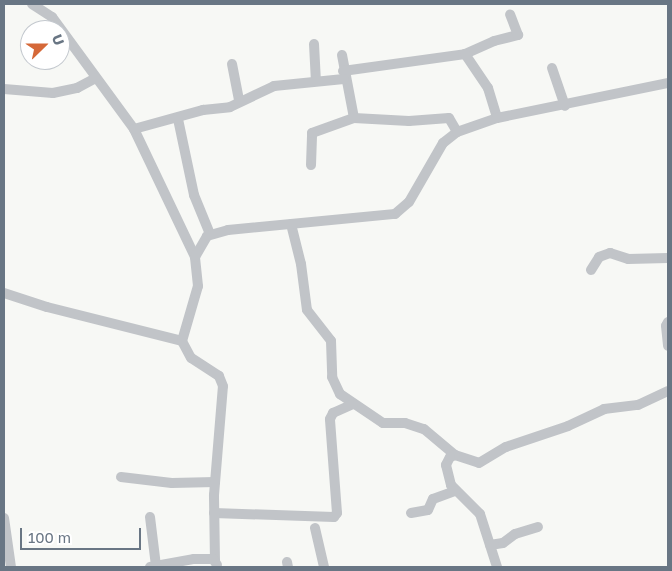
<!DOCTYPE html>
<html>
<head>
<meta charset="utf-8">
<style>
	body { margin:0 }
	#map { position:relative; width:672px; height:571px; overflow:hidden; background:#f7f8f5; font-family:"Golos Text",sans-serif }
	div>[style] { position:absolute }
	.minor>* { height:10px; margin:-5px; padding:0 5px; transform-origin:5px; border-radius:5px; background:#c1c4c8 }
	span { translate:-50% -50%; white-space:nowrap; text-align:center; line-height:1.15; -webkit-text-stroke:5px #fff; paint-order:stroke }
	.frame { position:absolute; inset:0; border:5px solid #697684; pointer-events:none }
	.north { position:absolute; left:20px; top:20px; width:50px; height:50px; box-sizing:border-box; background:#fff; border:1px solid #c3c8ce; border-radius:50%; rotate:68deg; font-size:14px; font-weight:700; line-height:20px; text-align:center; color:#697684 }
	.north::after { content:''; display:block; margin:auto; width:18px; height:22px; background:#d56838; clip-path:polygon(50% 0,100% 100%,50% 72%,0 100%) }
	.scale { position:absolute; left:20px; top:528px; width:121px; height:22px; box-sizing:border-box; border:2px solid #697684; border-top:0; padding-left:6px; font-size:15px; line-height:18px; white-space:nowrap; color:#697684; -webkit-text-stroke:4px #fff; paint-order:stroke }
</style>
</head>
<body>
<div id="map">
	<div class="minor">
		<i style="left:32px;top:4px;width:24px;rotate:33deg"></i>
		<i style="left:52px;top:17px;width:139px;rotate:53.8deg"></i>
		<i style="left:134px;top:129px;width:142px;rotate:64.5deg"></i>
		<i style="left:314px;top:44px;width:36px;rotate:87deg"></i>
		<i style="left:465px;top:54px;width:32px;rotate:-24deg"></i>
		<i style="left:494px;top:41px;width:25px;rotate:-14deg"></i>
		<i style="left:518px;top:35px;width:22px;rotate:-111deg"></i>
		<i style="left:342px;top:55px;width:64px;rotate:79.2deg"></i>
		<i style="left:354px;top:118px;width:55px;rotate:3.1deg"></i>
		<i style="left:409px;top:121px;width:40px;rotate:-4.3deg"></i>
		<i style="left:449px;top:118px;width:16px;rotate:60deg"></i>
		<i style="left:232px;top:64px;width:38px;rotate:79deg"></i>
		<i style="left:552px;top:68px;width:40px;rotate:71.1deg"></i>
		<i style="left:343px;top:71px;width:123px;rotate:-7.9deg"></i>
		<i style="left:465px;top:54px;width:41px;rotate:55.9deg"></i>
		<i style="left:488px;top:88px;width:31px;rotate:73deg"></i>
		<i style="left:4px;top:89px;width:49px;rotate:4.7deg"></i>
		<i style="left:53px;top:93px;width:25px;rotate:-12deg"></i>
		<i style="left:77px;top:88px;width:21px;rotate:-28deg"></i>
		<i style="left:178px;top:119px;width:78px;rotate:78.1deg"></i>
		<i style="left:194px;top:195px;width:42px;rotate:67.7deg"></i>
		<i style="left:134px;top:129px;width:72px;rotate:-15.4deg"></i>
		<i style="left:203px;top:110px;width:27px;rotate:-6deg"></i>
		<i style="left:230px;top:107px;width:49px;rotate:-25.5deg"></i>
		<i style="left:274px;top:86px;width:70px;rotate:-5.7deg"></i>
		<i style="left:311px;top:165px;width:32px;rotate:-88deg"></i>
		<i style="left:312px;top:133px;width:45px;rotate:-19.7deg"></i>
		<i style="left:291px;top:224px;width:41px;rotate:76deg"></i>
		<i style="left:301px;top:264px;width:46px;rotate:82.6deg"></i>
		<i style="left:307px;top:310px;width:39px;rotate:52deg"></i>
		<i style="left:331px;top:341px;width:36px;rotate:88deg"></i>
		<i style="left:332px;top:377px;width:19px;rotate:65deg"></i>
		<i style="left:340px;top:394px;width:52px;rotate:34deg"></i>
		<i style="left:383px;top:423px;width:22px"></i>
		<i style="left:405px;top:423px;width:20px;rotate:18deg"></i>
		<i style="left:424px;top:429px;width:40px;rotate:40deg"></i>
		<i style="left:455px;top:455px;width:25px;rotate:18deg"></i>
		<i style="left:479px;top:463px;width:31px;rotate:-31deg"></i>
		<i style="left:506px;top:447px;width:65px;rotate:-18.7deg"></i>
		<i style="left:568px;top:426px;width:40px;rotate:-25deg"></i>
		<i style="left:604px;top:409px;width:34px;rotate:-7deg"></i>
		<i style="left:638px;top:405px;width:33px;rotate:-25deg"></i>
		<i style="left:591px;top:270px;width:15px;rotate:-58deg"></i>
		<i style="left:599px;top:257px;width:12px;rotate:-20deg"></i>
		<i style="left:610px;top:253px;width:19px;rotate:18deg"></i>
		<i style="left:628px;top:259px;width:40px;rotate:-1.4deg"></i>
		<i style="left:4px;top:293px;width:45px;rotate:18deg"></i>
		<i style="left:47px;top:307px;width:139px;rotate:14.1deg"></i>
		<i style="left:668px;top:322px;width:4px;rotate:117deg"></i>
		<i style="left:666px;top:326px;width:20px;rotate:84deg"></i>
		<i style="left:455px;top:455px;width:5px;rotate:158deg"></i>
		<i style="left:450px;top:457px;width:9px;rotate:117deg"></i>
		<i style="left:446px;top:465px;width:21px;rotate:76deg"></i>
		<i style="left:451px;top:485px;width:41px;rotate:45deg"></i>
		<i style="left:480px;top:514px;width:56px;rotate:72.2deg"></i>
		<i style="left:121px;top:477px;width:51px;rotate:6.7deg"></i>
		<i style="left:172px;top:483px;width:43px;rotate:-1.3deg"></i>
		<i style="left:214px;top:513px;width:120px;rotate:1.9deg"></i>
		<i style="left:334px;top:517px;width:5px;rotate:-53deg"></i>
		<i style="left:337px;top:513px;width:94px;rotate:-94.3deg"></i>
		<i style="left:330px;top:419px;width:7px;rotate:-63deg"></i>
		<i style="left:333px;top:413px;width:22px;rotate:-24deg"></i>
		<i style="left:411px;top:513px;width:17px;rotate:-10deg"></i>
		<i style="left:428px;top:510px;width:12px;rotate:-66deg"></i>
		<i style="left:433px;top:499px;width:23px;rotate:-20deg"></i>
		<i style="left:150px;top:517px;width:49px;rotate:83deg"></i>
		<i style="left:4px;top:518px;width:49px;rotate:81.9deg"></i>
		<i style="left:315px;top:528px;width:40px;rotate:77deg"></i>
		<i style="left:490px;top:545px;width:13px;rotate:-9deg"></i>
		<i style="left:503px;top:543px;width:15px;rotate:-37deg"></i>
		<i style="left:515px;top:534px;width:24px;rotate:-17deg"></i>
		<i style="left:215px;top:561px;width:66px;rotate:-90.9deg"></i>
		<i style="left:214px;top:495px;width:109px;rotate:-85.3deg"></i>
		<i style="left:223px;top:386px;width:11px;rotate:-112deg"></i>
		<i style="left:219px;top:376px;width:33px;rotate:-147deg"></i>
		<i style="left:191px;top:358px;width:19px;rotate:-118deg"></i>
		<i style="left:182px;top:341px;width:57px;rotate:-73.8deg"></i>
		<i style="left:198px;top:286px;width:29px;rotate:-96deg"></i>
		<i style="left:195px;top:257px;width:24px;rotate:-60deg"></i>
		<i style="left:207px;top:236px;width:22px;rotate:-16deg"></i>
		<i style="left:228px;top:230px;width:168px;rotate:-5.5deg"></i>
		<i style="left:395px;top:214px;width:18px;rotate:-41deg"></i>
		<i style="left:409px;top:202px;width:68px;rotate:-60deg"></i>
		<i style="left:443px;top:143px;width:18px;rotate:-38deg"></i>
		<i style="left:457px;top:132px;width:42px;rotate:-19.3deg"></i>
		<i style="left:497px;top:118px;width:175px;rotate:-11.6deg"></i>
		<i style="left:287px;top:562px;width:5px;rotate:79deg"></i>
		<i style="left:150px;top:567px;width:45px;rotate:-10.3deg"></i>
		<i style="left:194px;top:559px;width:19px"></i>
		<i style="left:213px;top:559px;width:7px;rotate:56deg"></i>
	</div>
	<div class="frame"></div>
	<div class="north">U</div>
	<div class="scale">100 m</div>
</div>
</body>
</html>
